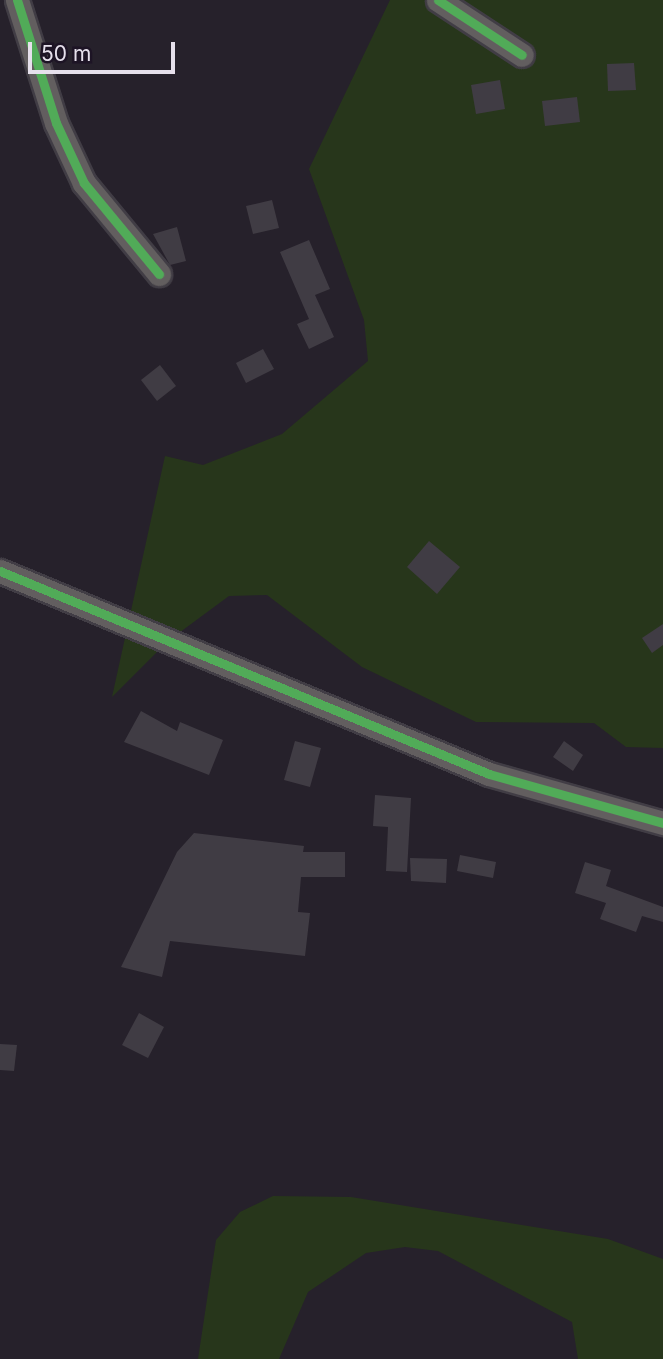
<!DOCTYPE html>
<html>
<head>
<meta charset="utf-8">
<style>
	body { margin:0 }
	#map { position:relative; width:663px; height:1359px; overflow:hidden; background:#26212b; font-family:Inter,sans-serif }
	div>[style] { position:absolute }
	.green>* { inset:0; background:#27361b }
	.building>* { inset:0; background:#403c44 }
	.roads { filter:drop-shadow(2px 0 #413d45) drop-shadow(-2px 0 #413d45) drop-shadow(0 2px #413d45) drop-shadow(0 -2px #413d45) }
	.minor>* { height:23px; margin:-11.5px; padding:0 11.5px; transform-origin:11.5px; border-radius:11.5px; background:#625e5f }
	.cycleway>* { height:9px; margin:-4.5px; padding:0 4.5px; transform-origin:4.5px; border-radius:4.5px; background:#51ab58 }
	span { translate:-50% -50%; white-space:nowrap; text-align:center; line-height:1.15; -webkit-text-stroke:5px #1d1425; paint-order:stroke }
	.scale { position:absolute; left:28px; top:42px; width:147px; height:32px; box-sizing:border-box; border:4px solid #e6e0ec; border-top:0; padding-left:9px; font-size:21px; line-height:24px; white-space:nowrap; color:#e6e0ec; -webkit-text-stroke:5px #1d1425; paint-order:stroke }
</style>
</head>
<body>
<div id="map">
	<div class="green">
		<i style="clip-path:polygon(390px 0,663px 0,663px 748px,626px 747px,594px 723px,476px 722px,362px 667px,267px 595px,229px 596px,168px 641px,112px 697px,165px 456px,203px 465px,282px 434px,368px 361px,364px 320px,309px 169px)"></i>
		<i style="clip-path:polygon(273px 1196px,351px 1197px,608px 1239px,663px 1259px,663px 1359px,578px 1359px,572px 1322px,438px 1251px,405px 1247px,366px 1253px,308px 1292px,279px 1359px,198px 1359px,216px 1240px,240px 1212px)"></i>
	</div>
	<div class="building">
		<i style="clip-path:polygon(634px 63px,636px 90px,608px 91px,607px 64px)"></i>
		<i style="clip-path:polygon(500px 80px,505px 109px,476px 114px,471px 85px)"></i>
		<i style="clip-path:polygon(577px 97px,580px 122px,545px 126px,542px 101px)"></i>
		<i style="clip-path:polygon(272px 200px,279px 228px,253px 234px,246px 206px)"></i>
		<i style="clip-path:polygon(177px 227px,186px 261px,170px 265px,153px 234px)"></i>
		<i style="clip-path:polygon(309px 240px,330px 289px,315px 295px,334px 337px,309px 349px,297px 324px,309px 319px,280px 252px)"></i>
		<i style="clip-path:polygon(263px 349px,274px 369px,246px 383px,236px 363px)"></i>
		<i style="clip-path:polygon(160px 365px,176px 386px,157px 401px,141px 380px)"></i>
		<i style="clip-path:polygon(429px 541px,460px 567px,437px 594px,407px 567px)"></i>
		<i style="clip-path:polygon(663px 624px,663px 645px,652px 653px,642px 638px)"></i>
		<i style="clip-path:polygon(141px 711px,177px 731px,180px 722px,223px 740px,209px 775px,124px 742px)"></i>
		<i style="clip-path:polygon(295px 741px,321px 748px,310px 787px,284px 780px)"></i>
		<i style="clip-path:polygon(564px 741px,583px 755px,573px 771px,553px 757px)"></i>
		<i style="clip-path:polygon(375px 795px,411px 798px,407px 872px,386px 871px,388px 827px,373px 826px)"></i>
		<i style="clip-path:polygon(194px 833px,304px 846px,303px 852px,345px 852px,345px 877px,301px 877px,298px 912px,310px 913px,305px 956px,170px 941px,162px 977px,121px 967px,177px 852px)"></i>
		<i style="clip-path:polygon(460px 855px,496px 862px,493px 878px,457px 871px)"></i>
		<i style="clip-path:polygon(410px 858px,447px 859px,446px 883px,411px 881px)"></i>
		<i style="clip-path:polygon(585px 862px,611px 870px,606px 886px,663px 907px,663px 922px,642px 916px,636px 932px,600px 919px,606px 903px,575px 893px)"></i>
		<i style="clip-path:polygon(139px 1013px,164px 1027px,148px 1058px,122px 1045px)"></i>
		<i style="clip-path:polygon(0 1044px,17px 1045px,14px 1071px,0 1070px)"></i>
	</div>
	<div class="roads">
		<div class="minor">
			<i style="left:17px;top:0;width:129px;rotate:72.4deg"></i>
			<i style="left:56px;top:123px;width:66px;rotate:65deg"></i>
			<i style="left:84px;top:183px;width:118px;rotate:50.5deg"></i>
			<i style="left:438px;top:0;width:100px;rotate:33.2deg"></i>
			<i style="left:0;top:571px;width:529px;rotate:22.54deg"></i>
			<i style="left:489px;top:774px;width:181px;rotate:15.7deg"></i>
		</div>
	</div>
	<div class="cycleway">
		<i style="left:17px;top:0;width:129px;rotate:72.4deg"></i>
		<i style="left:56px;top:123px;width:66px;rotate:65deg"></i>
		<i style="left:84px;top:183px;width:118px;rotate:50.5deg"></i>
		<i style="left:438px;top:0;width:100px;rotate:33.2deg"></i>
		<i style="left:0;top:571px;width:529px;rotate:22.54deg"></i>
		<i style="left:489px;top:774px;width:181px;rotate:15.7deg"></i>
	</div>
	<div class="scale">50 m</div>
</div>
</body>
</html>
